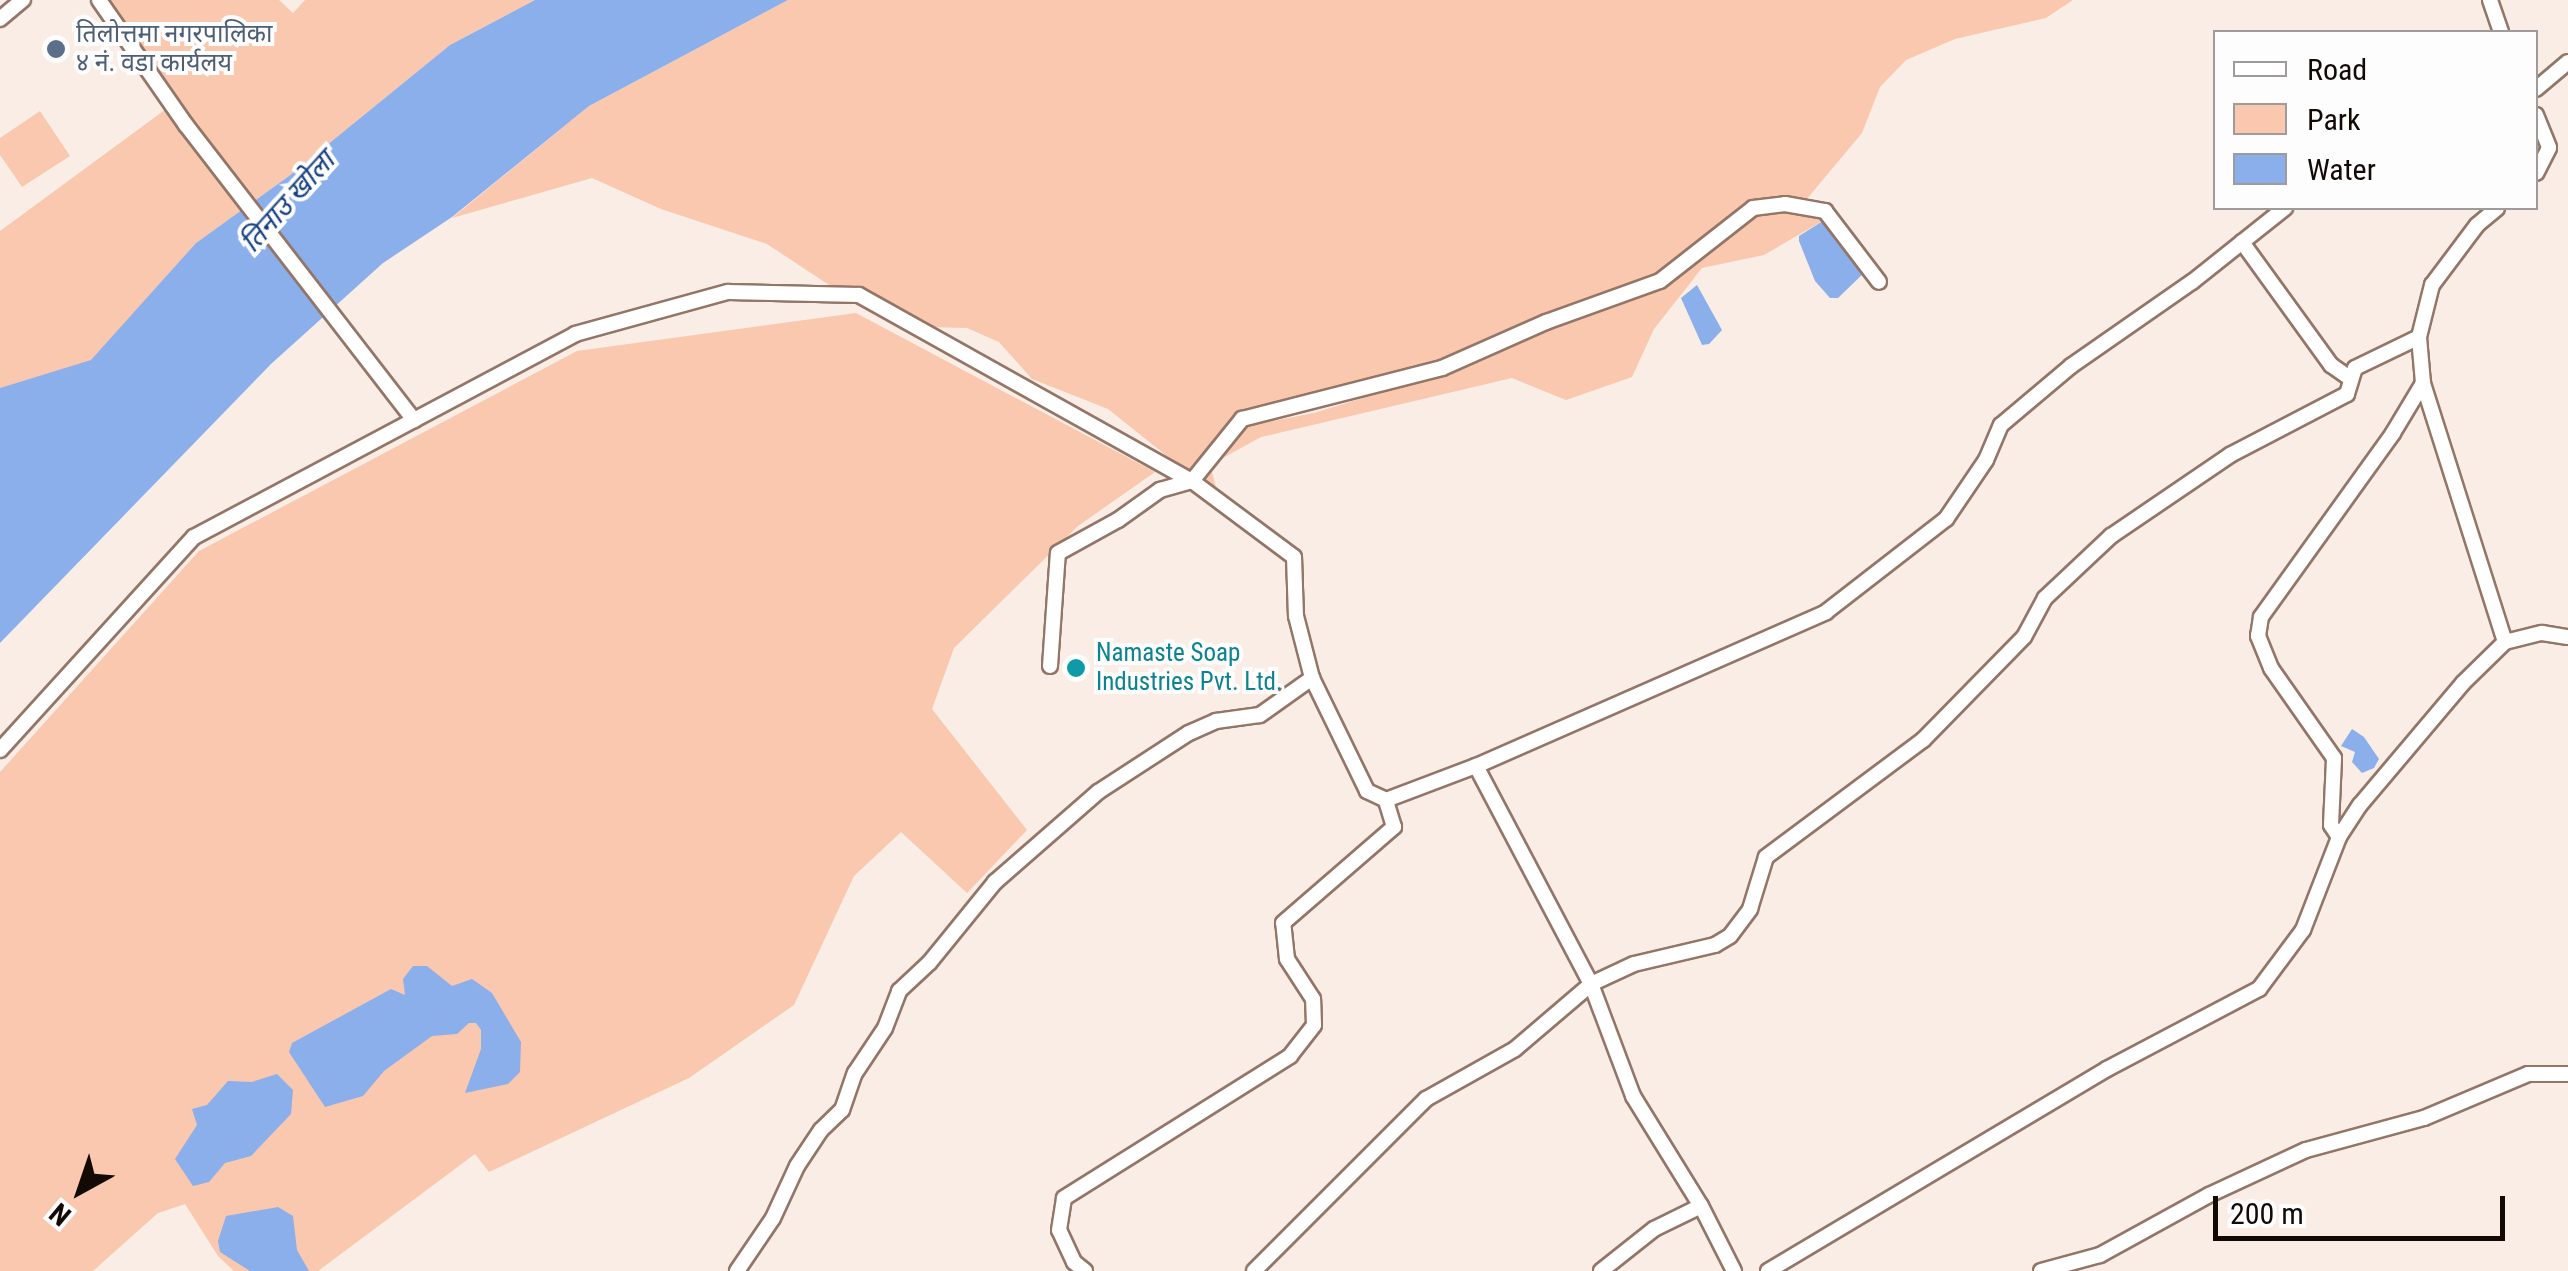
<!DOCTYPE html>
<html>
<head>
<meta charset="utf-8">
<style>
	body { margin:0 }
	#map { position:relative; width:2568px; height:1271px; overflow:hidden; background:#faede6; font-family:"Roboto Condensed","Noto Sans Devanagari",sans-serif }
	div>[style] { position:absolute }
	.green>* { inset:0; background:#f9c8af }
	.water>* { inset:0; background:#8aafeb }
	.roads { filter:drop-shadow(2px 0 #937667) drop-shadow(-2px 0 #937667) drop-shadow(0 2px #937667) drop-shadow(0 -2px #937667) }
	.minor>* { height:14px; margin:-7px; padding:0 7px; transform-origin:7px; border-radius:7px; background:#fff }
	.dots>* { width:28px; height:28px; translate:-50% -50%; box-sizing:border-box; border:5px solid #fdfdfd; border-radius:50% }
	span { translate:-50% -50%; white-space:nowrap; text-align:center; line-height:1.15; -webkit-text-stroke:8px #fdfdfd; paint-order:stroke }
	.service-label { font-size:25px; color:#4e5e75 }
	.left { translate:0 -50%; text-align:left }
	.culture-label { font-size:25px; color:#0d838f }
	.water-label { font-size:28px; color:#143f84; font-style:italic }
	.legend { position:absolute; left:2213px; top:30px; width:325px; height:180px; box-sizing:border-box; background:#fdfdfd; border:2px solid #9f9b9a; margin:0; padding:12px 18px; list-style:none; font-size:30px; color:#130905 }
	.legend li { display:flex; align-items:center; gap:20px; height:50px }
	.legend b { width:50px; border:2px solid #9f9b9a }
	.north { position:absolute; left:30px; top:1141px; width:100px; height:100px; -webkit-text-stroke:8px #fdfdfd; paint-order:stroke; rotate:220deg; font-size:28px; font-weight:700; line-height:40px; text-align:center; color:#130905 }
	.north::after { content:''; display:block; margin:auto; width:35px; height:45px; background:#130905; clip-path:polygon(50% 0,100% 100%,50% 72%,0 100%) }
	.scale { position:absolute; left:2213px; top:1196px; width:292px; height:45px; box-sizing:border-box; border:5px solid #130905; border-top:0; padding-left:12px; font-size:30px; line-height:35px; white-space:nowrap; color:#130905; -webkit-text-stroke:8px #fdfdfd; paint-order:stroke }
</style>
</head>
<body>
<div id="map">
	<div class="green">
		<i style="clip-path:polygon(110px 0,279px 0,293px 13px,305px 0,535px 0,450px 45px,289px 176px,196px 243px,91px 361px,0 388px,0 231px,177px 101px)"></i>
		<i style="clip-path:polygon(788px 0,2073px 0,2046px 18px,1955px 39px,1906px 60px,1880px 87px,1862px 133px,1801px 206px,1758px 206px,1658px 278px,1468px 350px,1299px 405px,1239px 411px,1187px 472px,1108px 409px,1032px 379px,999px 342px,967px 328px,929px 327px,829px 285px,767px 244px,661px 209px,592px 178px,452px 218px,589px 106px)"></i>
		<i style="clip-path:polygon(40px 111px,70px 156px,22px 187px,0 155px,0 138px)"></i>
		<i style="clip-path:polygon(1759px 210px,1795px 211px,1826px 219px,1764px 255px,1702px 268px,1654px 329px,1632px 377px,1566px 400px,1512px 378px,1261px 437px,1210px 465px,1217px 491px,1200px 476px,1230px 437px,1247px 426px,1314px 413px,1441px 374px,1558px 322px,1654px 288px)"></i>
		<i style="clip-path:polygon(856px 313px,1155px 472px,1078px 526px,954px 648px,932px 709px,1027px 830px,967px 893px,901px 832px,854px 876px,794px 1005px,689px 1078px,489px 1172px,475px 1154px,318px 1271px,234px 1271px,218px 1256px,185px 1204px,158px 1213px,93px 1271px,0 1271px,0 772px,199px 551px,577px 351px)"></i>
	</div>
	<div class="water">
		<i style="clip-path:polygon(535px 0,788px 0,589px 106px,452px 217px,383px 263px,271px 364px,0 643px,0 388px,91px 360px,196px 243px,289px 176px,450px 45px)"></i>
		<i style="clip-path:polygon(1826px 219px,1867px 270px,1838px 298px,1830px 298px,1815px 281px,1799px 241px,1799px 236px)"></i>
		<i style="clip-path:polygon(1697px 285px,1722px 330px,1709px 344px,1702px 345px,1681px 298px)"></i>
		<i style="clip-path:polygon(2352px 729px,2364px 737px,2379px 759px,2374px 768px,2362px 773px,2352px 762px,2355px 752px,2341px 746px)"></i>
		<i style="clip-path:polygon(413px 966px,427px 966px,452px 986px,472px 979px,492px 993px,521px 1042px,520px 1072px,508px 1084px,465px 1093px,481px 1049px,481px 1030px,476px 1023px,469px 1023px,457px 1034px,432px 1036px,384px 1071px,363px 1096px,325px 1107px,289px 1052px,292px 1043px,391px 989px,405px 995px,403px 979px)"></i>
		<i style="clip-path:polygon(277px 1074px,293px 1090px,291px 1114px,251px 1156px,225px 1163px,209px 1182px,193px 1186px,175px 1159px,197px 1125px,192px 1109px,207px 1105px,228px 1081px,252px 1082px)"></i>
		<i style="clip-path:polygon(278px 1207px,293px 1216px,297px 1250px,309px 1271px,250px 1271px,220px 1252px,218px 1241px,226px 1216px)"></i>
	</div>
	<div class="roads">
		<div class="minor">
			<i style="left:99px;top:0;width:152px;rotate:55.2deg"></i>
			<i style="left:186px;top:125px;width:373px;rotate:52.3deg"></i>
			<i style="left:2490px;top:0;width:34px;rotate:71deg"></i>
			<i style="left:0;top:19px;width:30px;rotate:-40deg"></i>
			<i style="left:2536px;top:89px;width:42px;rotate:-40.2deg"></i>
			<i style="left:2536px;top:115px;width:35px;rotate:68deg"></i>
			<i style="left:2549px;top:148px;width:28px;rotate:117deg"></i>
			<i style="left:2242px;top:242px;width:152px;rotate:54.1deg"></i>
			<i style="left:2331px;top:365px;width:24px;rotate:35deg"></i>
			<i style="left:2505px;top:642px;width:38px;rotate:-14deg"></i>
			<i style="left:2542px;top:633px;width:26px;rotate:9deg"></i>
			<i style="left:1050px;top:666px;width:113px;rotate:-86deg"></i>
			<i style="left:1058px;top:553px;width:68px;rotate:-28.8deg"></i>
			<i style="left:1118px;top:520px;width:52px;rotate:-35.5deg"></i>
			<i style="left:1160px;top:490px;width:33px;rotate:-16deg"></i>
			<i style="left:1192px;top:481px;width:80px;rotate:-51.1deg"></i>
			<i style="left:1242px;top:419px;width:206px;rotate:-14.3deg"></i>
			<i style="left:1442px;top:368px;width:114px;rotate:-23.9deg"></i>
			<i style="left:1546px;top:322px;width:121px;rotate:-19.8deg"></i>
			<i style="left:1660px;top:281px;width:118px;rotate:-38.1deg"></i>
			<i style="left:1753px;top:208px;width:32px;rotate:-7deg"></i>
			<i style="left:1785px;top:204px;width:41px;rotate:9.9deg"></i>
			<i style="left:1825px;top:211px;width:89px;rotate:52.7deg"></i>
			<i style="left:0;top:750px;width:288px;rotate:-47.7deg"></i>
			<i style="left:194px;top:537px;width:432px;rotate:-28deg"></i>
			<i style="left:575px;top:334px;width:159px;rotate:-15.4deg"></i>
			<i style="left:728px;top:292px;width:131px;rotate:1.3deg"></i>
			<i style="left:859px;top:295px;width:381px;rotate:29.2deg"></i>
			<i style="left:1192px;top:481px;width:127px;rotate:36.7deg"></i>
			<i style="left:1294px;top:557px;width:59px;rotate:88.1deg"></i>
			<i style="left:1296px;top:616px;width:64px;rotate:75.5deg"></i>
			<i style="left:1312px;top:678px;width:126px;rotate:64deg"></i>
			<i style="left:1367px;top:791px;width:21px;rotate:25deg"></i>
			<i style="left:1386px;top:800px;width:96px;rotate:-20.7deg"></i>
			<i style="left:1476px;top:766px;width:246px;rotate:62.2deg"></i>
			<i style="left:1591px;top:984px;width:120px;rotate:69.4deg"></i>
			<i style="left:1633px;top:1096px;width:129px;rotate:58.3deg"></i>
			<i style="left:1701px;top:1206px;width:73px;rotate:63.1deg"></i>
			<i style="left:1476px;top:766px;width:382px;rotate:-23.7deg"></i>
			<i style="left:1826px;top:612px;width:152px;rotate:-37.8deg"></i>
			<i style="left:1946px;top:519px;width:71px;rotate:-55.9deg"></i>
			<i style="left:1986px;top:460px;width:38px;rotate:-67deg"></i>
			<i style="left:2001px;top:425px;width:92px;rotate:-40.1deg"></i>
			<i style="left:2071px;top:366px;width:147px;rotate:-34.8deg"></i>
			<i style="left:2192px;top:282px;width:119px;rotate:-38.5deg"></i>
			<i style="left:2339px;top:837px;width:14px;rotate:-124deg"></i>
			<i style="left:2331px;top:825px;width:67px;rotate:-87.4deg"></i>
			<i style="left:2334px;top:758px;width:110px;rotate:-125deg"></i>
			<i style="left:2271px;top:668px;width:35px;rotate:-112deg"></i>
			<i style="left:2258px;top:636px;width:19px;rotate:-81deg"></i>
			<i style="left:2261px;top:617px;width:226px;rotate:-54.3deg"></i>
			<i style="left:2393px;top:433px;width:58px;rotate:-59deg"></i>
			<i style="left:737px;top:1271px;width:64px;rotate:-55.8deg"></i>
			<i style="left:773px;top:1218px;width:57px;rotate:-65.2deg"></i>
			<i style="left:797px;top:1166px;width:43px;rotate:-56.3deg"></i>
			<i style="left:821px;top:1130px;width:29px;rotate:-44deg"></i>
			<i style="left:842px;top:1110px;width:39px;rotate:-71deg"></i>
			<i style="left:855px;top:1073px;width:54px;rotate:-56.3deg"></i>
			<i style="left:885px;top:1028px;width:40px;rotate:-69deg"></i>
			<i style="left:899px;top:991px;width:42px;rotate:-43.1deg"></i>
			<i style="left:930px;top:962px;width:103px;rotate:-50.9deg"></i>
			<i style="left:995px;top:882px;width:137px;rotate:-41.1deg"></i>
			<i style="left:1098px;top:792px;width:108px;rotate:-33deg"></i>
			<i style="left:1189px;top:733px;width:30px;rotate:-24deg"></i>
			<i style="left:1216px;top:721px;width:44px;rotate:-7.8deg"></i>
			<i style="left:1260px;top:715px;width:64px;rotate:-35.4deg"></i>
			<i style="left:1085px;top:1271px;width:14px;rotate:-141deg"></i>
			<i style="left:1074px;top:1262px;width:35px;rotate:-115deg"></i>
			<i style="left:1059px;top:1230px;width:32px;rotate:-81deg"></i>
			<i style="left:1064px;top:1198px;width:267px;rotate:-32.1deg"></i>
			<i style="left:1290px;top:1056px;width:39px;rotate:-52deg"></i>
			<i style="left:1314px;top:1025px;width:26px;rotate:-92deg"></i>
			<i style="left:1313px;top:999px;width:48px;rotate:-123deg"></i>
			<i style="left:1287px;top:959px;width:36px;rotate:-96deg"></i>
			<i style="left:1283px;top:923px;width:147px;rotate:-40.9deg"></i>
			<i style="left:1394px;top:827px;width:28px;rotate:-107deg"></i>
			<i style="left:1254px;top:1271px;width:243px;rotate:-45deg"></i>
			<i style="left:1426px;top:1099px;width:102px;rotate:-29.3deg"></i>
			<i style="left:1515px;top:1049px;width:100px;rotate:-40.5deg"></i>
			<i style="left:1591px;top:984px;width:47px;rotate:-24.9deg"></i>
			<i style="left:1634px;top:964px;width:83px;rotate:-13.2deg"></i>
			<i style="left:1715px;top:945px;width:17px;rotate:-31deg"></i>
			<i style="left:1730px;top:936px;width:34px;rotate:-53deg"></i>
			<i style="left:1750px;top:909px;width:54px;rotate:-72.9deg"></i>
			<i style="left:1766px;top:857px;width:196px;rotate:-36.7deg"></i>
			<i style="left:1923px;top:740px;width:144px;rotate:-45.6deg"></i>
			<i style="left:2024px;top:637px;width:44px;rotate:-61.7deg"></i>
			<i style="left:2045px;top:598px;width:91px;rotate:-43.2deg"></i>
			<i style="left:2111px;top:536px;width:144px;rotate:-34.2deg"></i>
			<i style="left:2230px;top:455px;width:132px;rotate:-27.5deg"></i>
			<i style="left:2347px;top:394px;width:27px;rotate:-73deg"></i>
			<i style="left:2355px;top:368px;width:71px;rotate:-25.8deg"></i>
			<i style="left:1601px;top:1271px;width:68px;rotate:-38.4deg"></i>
			<i style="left:1654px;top:1229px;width:52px;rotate:-26.1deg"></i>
			<i style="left:1768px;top:1271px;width:395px;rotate:-30.8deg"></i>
			<i style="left:2107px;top:1069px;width:172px;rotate:-27.8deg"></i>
			<i style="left:2259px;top:989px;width:74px;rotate:-53.3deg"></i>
			<i style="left:2303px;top:930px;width:100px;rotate:-68.8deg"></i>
			<i style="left:2339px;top:837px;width:38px;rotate:-57deg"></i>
			<i style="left:2360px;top:805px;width:160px;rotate:-49.8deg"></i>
			<i style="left:2463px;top:683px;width:59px;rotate:-44.3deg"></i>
			<i style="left:2505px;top:642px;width:272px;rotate:-107.6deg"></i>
			<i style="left:2423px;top:383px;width:46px;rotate:-95deg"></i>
			<i style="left:2419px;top:337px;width:54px;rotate:-76deg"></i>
			<i style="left:2432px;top:285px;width:75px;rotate:-53.1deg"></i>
			<i style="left:2477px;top:225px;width:26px;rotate:-40deg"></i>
			<i style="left:2041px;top:1271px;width:61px;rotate:-15.2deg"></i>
			<i style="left:2100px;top:1255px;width:124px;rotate:-28.8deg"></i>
			<i style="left:2209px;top:1195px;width:107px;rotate:-24.9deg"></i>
			<i style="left:2306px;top:1150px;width:122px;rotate:-15.2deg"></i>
			<i style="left:2424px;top:1118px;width:113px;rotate:-22.9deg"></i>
			<i style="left:2528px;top:1074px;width:40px"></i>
		</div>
	</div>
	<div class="dots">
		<i style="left:56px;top:49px;background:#5c6f8a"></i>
		<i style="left:1076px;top:668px;background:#0f9aa8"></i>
	</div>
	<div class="service-label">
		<span class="left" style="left:76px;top:49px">तिलोत्तमा नगरपालिका<br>४ नं. वडा कार्यलय</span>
	</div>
	<div class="culture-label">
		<span class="left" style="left:1096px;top:668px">Namaste Soap<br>Industries Pvt. Ltd.</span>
	</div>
	<div class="water-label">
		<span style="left:288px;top:202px;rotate:-48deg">तिनाउ खोला</span>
	</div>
	<ul class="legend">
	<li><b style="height:12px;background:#fff"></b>Road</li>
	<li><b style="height:28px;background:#f9c8af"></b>Park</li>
	<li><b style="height:28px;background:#8aafeb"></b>Water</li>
	</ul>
	<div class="north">N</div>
	<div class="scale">200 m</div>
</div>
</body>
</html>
